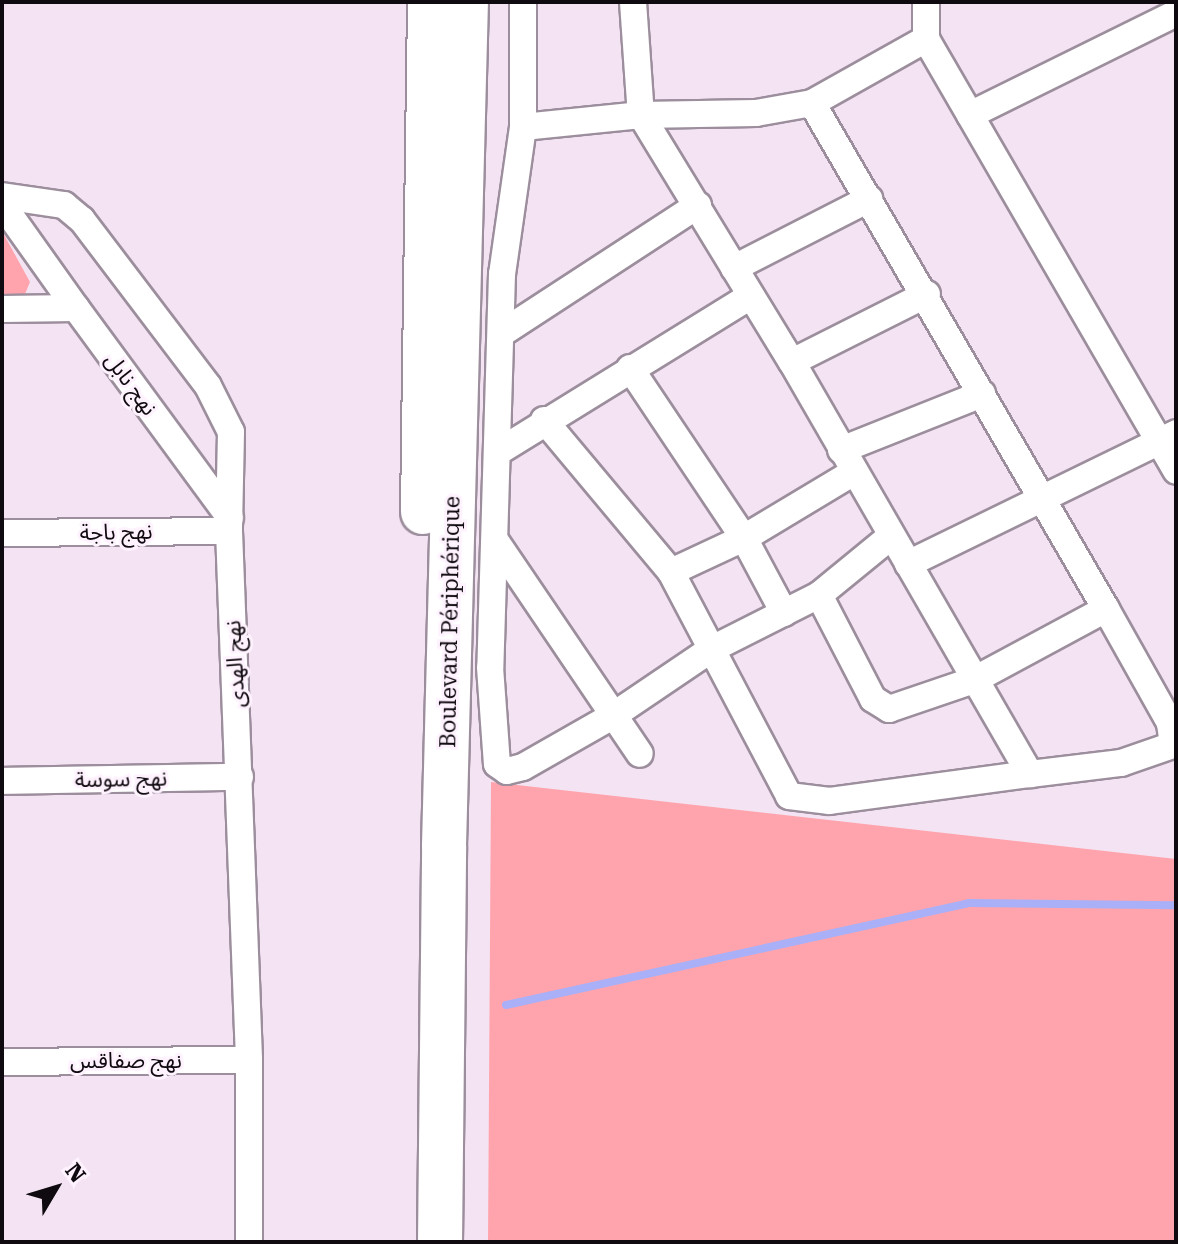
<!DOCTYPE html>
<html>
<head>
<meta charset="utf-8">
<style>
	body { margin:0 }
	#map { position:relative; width:1178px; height:1244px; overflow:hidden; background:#f4e4f3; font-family:"Roboto Serif","Noto Sans Arabic",serif }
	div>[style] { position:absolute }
	.green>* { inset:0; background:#ffa4ad }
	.stream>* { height:8px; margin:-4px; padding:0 4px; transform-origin:4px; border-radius:4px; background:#a9b0f7 }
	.roads { filter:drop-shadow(2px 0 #9c8e9c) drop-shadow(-2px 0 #9c8e9c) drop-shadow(0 2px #9c8e9c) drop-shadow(0 -2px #9c8e9c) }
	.street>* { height:26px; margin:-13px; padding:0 13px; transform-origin:13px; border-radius:13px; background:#fff }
	.highway>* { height:44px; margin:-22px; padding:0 22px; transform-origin:22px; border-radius:22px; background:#fff }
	span { translate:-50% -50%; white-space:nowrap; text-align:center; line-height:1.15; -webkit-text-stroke:6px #fff2ff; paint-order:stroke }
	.street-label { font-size:22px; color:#0f0a0f }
	.frame { position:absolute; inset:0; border:4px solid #0f0a0f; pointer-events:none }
	.north { position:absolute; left:16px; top:1148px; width:80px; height:80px; -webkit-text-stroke:6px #fff2ff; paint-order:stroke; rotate:52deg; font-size:22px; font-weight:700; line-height:32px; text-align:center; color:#0f0a0f }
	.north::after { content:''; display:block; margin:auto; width:28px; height:36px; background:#0f0a0f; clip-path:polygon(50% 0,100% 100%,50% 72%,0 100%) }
</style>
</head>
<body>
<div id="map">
	<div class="green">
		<i style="clip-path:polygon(2px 231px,30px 282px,25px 294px,2px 294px)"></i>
		<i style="clip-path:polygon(491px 782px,1176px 859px,1176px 1242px,488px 1242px)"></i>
	</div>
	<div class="stream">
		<i style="left:506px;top:1005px;width:474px;rotate:-12.4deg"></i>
		<i style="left:969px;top:903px;width:207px;rotate:0.6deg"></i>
	</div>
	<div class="roads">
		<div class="street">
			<i style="left:523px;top:2px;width:125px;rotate:90deg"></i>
			<i style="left:523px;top:127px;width:148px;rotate:98.1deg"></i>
			<i style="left:502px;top:274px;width:393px;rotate:91.7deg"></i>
			<i style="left:490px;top:667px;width:97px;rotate:85.9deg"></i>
			<i style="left:497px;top:764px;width:12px;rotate:35deg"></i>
			<i style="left:507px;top:771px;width:16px;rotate:-14deg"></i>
			<i style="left:523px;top:767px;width:105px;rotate:-29.7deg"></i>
			<i style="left:614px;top:715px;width:116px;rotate:-34.1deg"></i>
			<i style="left:710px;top:650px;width:122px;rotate:-26.8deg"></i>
			<i style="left:819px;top:595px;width:93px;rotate:-39.3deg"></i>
			<i style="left:633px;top:2px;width:113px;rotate:86deg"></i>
			<i style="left:641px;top:115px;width:289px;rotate:58.6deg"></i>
			<i style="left:792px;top:362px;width:476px;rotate:60deg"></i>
			<i style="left:1030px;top:774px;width:92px;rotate:-6.9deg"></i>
			<i style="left:1121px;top:763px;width:55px;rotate:-19.1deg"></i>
			<i style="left:1173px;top:745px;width:22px;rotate:-98deg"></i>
			<i style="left:1170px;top:723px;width:131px;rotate:-119.3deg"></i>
			<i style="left:1106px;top:609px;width:585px;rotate:-120.16deg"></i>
			<i style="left:926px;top:2px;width:37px;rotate:90deg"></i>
			<i style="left:926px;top:39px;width:499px;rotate:59.9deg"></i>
			<i style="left:970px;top:115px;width:230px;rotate:-26.3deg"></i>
			<i style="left:523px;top:127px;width:119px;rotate:-5.8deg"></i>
			<i style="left:641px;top:115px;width:115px;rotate:-1deg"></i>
			<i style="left:756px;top:113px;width:57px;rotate:-10.1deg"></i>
			<i style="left:812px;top:103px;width:131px;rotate:-29.3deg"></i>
			<i style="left:2px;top:196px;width:63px;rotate:8.3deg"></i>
			<i style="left:64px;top:205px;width:23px;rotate:40deg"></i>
			<i style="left:82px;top:220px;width:208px;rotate:52.8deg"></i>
			<i style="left:208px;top:386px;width:51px;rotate:63.4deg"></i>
			<i style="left:231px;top:432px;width:99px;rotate:91.2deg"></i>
			<i style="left:229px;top:531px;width:529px;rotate:87.83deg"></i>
			<i style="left:249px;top:1060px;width:182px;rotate:90deg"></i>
			<i style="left:2px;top:204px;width:128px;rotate:54.6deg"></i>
			<i style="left:734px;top:268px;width:152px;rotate:-27.1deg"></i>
			<i style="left:2px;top:309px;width:74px;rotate:-0.8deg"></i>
			<i style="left:76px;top:308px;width:260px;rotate:53.7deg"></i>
			<i style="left:502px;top:333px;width:234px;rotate:-33.1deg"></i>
			<i style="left:792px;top:362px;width:151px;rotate:-26.7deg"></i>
			<i style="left:630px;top:368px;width:205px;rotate:56.2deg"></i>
			<i style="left:744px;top:538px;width:85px;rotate:61.9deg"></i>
			<i style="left:544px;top:420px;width:198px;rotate:50.1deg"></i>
			<i style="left:671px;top:572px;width:253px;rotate:62.2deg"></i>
			<i style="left:789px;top:796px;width:41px;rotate:7deg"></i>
			<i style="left:830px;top:801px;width:202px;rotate:-7.7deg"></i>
			<i style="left:841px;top:450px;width:152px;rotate:-21.7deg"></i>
			<i style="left:498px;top:452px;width:297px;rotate:-31.7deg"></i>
			<i style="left:2px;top:533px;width:227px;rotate:-0.5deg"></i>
			<i style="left:495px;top:540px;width:258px;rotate:55.9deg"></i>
			<i style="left:908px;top:564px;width:298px;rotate:-26deg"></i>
			<i style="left:671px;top:572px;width:81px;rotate:-25deg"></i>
			<i style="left:744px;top:538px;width:126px;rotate:-31deg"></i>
			<i style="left:819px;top:595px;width:117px;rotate:62.6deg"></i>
			<i style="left:873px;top:699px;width:19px;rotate:32deg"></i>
			<i style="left:889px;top:709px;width:90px;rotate:-18.8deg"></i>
			<i style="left:974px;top:680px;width:150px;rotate:-28.3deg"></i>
			<i style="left:2px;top:781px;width:238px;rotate:-1deg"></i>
			<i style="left:2px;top:1062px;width:247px;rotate:-0.5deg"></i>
		</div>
		<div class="highway">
			<i style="left:423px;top:512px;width:510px;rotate:-89.21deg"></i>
			<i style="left:440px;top:1242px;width:396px;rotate:-89.4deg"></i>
			<i style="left:444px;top:846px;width:844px;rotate:-88.51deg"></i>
		</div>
	</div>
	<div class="street-label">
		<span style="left:131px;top:384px;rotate:54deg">نهج نابل</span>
		<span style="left:116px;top:532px;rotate:-1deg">نهج باجة</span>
		<span style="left:450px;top:622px;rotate:-89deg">Boulevard Périphérique</span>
		<span style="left:235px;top:664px;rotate:-93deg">نهج الهدى</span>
		<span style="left:121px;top:779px;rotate:-1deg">نهج سوسة</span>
		<span style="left:126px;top:1061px">نهج صفاقس</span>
	</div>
	<div class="frame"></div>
	<div class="north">N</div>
</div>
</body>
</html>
